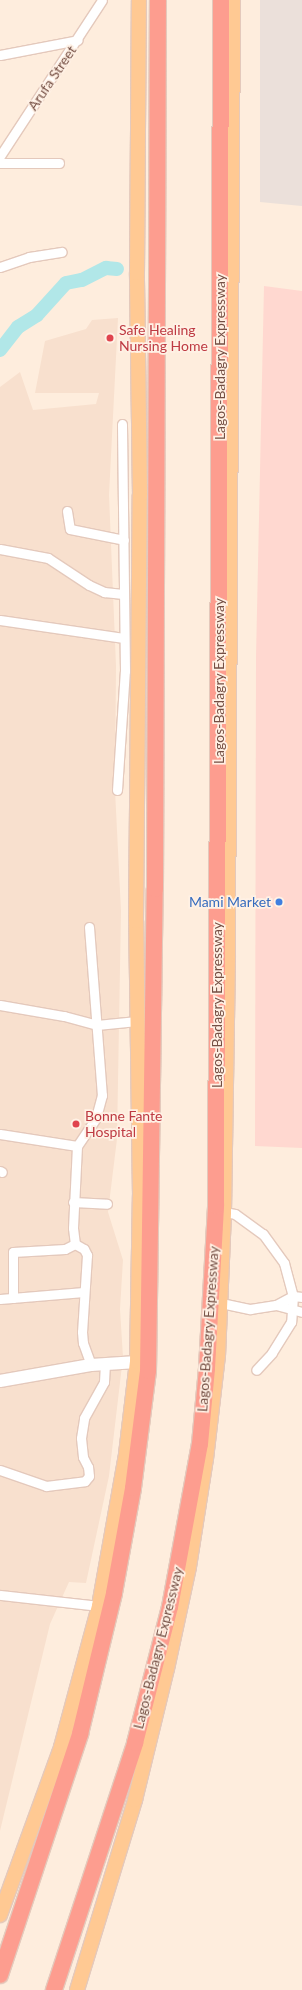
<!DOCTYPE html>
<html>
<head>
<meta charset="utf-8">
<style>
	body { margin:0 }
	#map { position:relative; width:302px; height:1990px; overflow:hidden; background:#feeddd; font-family:Lato,sans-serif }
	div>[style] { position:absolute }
	.residential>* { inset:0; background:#f8e0ce }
	.commercial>* { inset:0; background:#ffd8d0 }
	.industrial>* { inset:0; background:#ebe0da }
	.river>* { height:14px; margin:-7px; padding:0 7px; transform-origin:7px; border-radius:7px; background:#b1e7e8 }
	.roads { filter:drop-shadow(1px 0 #e4c9bc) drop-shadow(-1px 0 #e4c9bc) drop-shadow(0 1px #e4c9bc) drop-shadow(0 -1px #e4c9bc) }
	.street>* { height:9px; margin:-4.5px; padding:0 4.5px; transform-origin:4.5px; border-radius:4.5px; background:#fff }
	.secondary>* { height:12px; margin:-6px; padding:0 6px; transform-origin:6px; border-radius:6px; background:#fff }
	.primary>* { height:14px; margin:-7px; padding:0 7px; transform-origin:7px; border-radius:7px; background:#ffc993 }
	.highway>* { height:16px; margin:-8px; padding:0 8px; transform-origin:8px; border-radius:8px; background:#fd9d8f }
	.dots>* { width:11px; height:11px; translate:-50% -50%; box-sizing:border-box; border:2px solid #fff1e5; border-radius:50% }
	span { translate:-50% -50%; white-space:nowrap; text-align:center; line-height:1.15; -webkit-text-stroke:3.5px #fff1e5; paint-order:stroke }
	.street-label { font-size:14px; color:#754f44 }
	.health-label { font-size:14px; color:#be3a42 }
	.left { translate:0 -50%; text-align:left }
	.shop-label { font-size:14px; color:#366cbe }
	.right { translate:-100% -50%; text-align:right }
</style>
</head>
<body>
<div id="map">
	<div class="residential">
		<i style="clip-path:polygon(118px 318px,109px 495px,116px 666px,115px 790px,121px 911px,117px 1139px,108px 1212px,123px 1260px,120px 1309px,123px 1357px,109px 1476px,86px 1583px,69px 1582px,50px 1624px,0 1831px,0 387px,20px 372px,33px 410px,96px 404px,99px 393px,35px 393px,45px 341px,86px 329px,92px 320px)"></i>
	</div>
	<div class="commercial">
		<i style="clip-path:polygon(264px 286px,302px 291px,302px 1148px,255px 1146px,256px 657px)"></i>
	</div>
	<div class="industrial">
		<i style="clip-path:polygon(260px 0,302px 0,302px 206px,260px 202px)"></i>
	</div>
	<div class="river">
		<i style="left:0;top:350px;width:29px;rotate:-52deg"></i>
		<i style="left:18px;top:327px;width:22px;rotate:-32deg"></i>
		<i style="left:37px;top:315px;width:43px;rotate:-47.8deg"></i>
		<i style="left:66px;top:283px;width:16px;rotate:-11deg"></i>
		<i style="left:82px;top:280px;width:27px;rotate:-27deg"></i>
		<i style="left:106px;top:268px;width:11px;rotate:5deg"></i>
	</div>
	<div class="roads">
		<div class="street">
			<i style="left:0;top:55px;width:79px;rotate:-10.9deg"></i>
			<i style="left:0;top:156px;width:186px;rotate:-56.8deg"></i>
			<i style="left:0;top:163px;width:59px"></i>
			<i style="left:0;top:267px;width:31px;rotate:-19deg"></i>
			<i style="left:29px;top:257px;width:33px;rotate:-9deg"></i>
			<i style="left:67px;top:511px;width:18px;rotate:81deg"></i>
			<i style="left:70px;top:529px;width:55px;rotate:11.5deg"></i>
			<i style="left:0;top:549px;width:49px;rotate:10.6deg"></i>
			<i style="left:48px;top:558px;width:49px;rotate:33.4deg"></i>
			<i style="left:89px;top:585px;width:17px;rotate:25deg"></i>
			<i style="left:104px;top:592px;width:19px;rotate:6deg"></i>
			<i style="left:0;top:620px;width:125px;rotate:8.3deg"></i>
			<i style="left:117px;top:790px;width:119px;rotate:-86.2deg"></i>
			<i style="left:125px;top:671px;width:247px;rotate:-90.7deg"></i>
			<i style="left:89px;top:927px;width:169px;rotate:85.6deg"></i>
			<i style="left:102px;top:1095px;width:24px;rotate:105deg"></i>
			<i style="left:96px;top:1118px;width:34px;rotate:124deg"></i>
			<i style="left:77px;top:1146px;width:82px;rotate:92.8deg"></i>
			<i style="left:73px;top:1228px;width:16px;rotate:83deg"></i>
			<i style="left:75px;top:1244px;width:10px;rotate:29deg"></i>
			<i style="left:84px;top:1249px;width:7px;rotate:63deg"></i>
			<i style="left:87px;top:1255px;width:77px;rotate:93.7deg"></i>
			<i style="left:82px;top:1332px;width:11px;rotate:85deg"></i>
			<i style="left:83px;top:1343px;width:23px;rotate:70deg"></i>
			<i style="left:0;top:1005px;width:65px;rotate:9.8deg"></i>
			<i style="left:64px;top:1016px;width:34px;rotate:15deg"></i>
			<i style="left:97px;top:1025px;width:40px;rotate:-5.7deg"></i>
			<i style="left:0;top:1134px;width:78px;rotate:8.9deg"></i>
			<i style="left:0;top:1171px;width:2px;rotate:27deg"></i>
			<i style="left:73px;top:1202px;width:34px;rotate:3deg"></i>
			<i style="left:224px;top:1212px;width:11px;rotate:10deg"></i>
			<i style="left:235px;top:1214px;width:34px;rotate:36deg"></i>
			<i style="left:263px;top:1234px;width:36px;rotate:54deg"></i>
			<i style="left:284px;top:1263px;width:34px;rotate:75deg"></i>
			<i style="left:293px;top:1296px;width:26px;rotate:94deg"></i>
			<i style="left:291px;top:1322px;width:36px;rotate:122deg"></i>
			<i style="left:272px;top:1353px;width:23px;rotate:133deg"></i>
			<i style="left:13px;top:1298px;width:46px;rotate:-90deg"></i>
			<i style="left:13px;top:1252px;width:52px;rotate:-3.3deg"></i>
			<i style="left:65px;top:1249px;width:11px;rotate:-27deg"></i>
			<i style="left:0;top:1299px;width:84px;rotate:-4.8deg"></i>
			<i style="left:221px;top:1303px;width:30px;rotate:12deg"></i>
			<i style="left:250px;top:1309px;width:26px;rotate:-9deg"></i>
			<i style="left:276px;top:1305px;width:19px;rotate:-28deg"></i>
			<i style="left:293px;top:1296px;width:9px;rotate:6deg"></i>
			<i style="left:276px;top:1305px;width:27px;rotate:15deg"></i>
			<i style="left:0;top:1470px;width:49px;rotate:19.2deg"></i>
			<i style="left:46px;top:1486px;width:39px;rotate:-7deg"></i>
			<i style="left:85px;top:1481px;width:6px;rotate:-51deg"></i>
			<i style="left:89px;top:1476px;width:9px;rotate:-96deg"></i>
			<i style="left:88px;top:1467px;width:11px;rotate:-117deg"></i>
			<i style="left:83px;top:1457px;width:19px;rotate:-96deg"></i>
			<i style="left:81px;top:1438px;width:20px;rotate:-81deg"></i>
			<i style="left:84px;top:1418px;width:41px;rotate:-60.9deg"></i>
			<i style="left:104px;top:1382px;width:18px;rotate:-87deg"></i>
			<i style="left:0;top:1595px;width:100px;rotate:6.3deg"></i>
		</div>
		<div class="secondary">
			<i style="left:0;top:1381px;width:92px;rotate:-10deg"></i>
			<i style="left:91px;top:1365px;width:46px;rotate:-3.7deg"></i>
		</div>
		<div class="primary">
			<i style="left:0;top:1915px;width:179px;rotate:-70deg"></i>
			<i style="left:61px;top:1747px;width:146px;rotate:-74.9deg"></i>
			<i style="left:99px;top:1606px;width:154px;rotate:-79.9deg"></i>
			<i style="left:126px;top:1454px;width:93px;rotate:-83.2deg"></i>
			<i style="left:137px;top:1362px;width:167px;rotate:-89deg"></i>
			<i style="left:140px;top:1195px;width:274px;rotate:-90.8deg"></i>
			<i style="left:136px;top:921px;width:426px;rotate:-89.5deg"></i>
			<i style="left:140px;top:495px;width:222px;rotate:-90.8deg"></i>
			<i style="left:137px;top:273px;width:273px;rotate:-89.6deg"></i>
			<i style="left:77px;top:1990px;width:199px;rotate:-73deg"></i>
			<i style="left:135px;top:1800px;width:135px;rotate:-76.3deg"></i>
			<i style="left:167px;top:1669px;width:104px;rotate:-77.8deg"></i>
			<i style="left:189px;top:1567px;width:109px;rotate:-81.1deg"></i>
			<i style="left:206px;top:1459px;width:104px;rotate:-83.4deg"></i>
			<i style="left:218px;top:1356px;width:144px;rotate:-87.6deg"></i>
			<i style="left:224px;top:1212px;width:257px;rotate:-89.1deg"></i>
			<i style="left:228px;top:955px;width:955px;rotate:-89.7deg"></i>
		</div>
		<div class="highway">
			<i style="left:0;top:1975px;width:254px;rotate:-71.6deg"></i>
			<i style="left:80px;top:1734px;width:145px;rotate:-76.4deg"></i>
			<i style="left:114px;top:1593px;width:107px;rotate:-79.7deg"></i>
			<i style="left:133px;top:1488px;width:118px;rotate:-82.7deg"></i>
			<i style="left:148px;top:1371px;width:482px;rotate:-89.2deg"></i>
			<i style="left:155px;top:889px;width:889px;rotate:-89.81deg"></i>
			<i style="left:54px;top:1990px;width:260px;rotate:-71.8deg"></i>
			<i style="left:135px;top:1743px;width:140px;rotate:-75.6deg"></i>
			<i style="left:170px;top:1607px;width:166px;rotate:-79.6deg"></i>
			<i style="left:200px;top:1444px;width:76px;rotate:-84.7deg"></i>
			<i style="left:207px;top:1368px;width:162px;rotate:-86.8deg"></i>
			<i style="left:216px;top:1206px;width:1206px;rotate:-89.76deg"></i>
		</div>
	</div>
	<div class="dots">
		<i style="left:110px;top:338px;background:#e0444e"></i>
		<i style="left:279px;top:902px;background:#3f7fe0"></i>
		<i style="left:76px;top:1124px;background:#e0444e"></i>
	</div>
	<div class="street-label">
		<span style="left:52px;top:78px;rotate:-56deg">Arufa Street</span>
		<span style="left:220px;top:357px;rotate:-90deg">Lagos-Badagry Expressway</span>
		<span style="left:219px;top:681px;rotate:-90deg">Lagos-Badagry Expressway</span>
		<span style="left:217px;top:1005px;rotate:-90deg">Lagos-Badagry Expressway</span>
		<span style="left:208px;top:1329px;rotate:-86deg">Lagos-Badagry Expressway</span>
		<span style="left:158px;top:1648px;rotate:-76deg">Lagos-Badagry Expressway</span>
	</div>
	<div class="health-label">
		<span class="left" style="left:119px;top:338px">Safe Healing<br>Nursing Home</span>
		<span class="left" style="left:85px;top:1124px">Bonne Fante<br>Hospital</span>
	</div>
	<div class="shop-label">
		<span class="right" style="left:271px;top:902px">Mami Market</span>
	</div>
</div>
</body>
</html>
